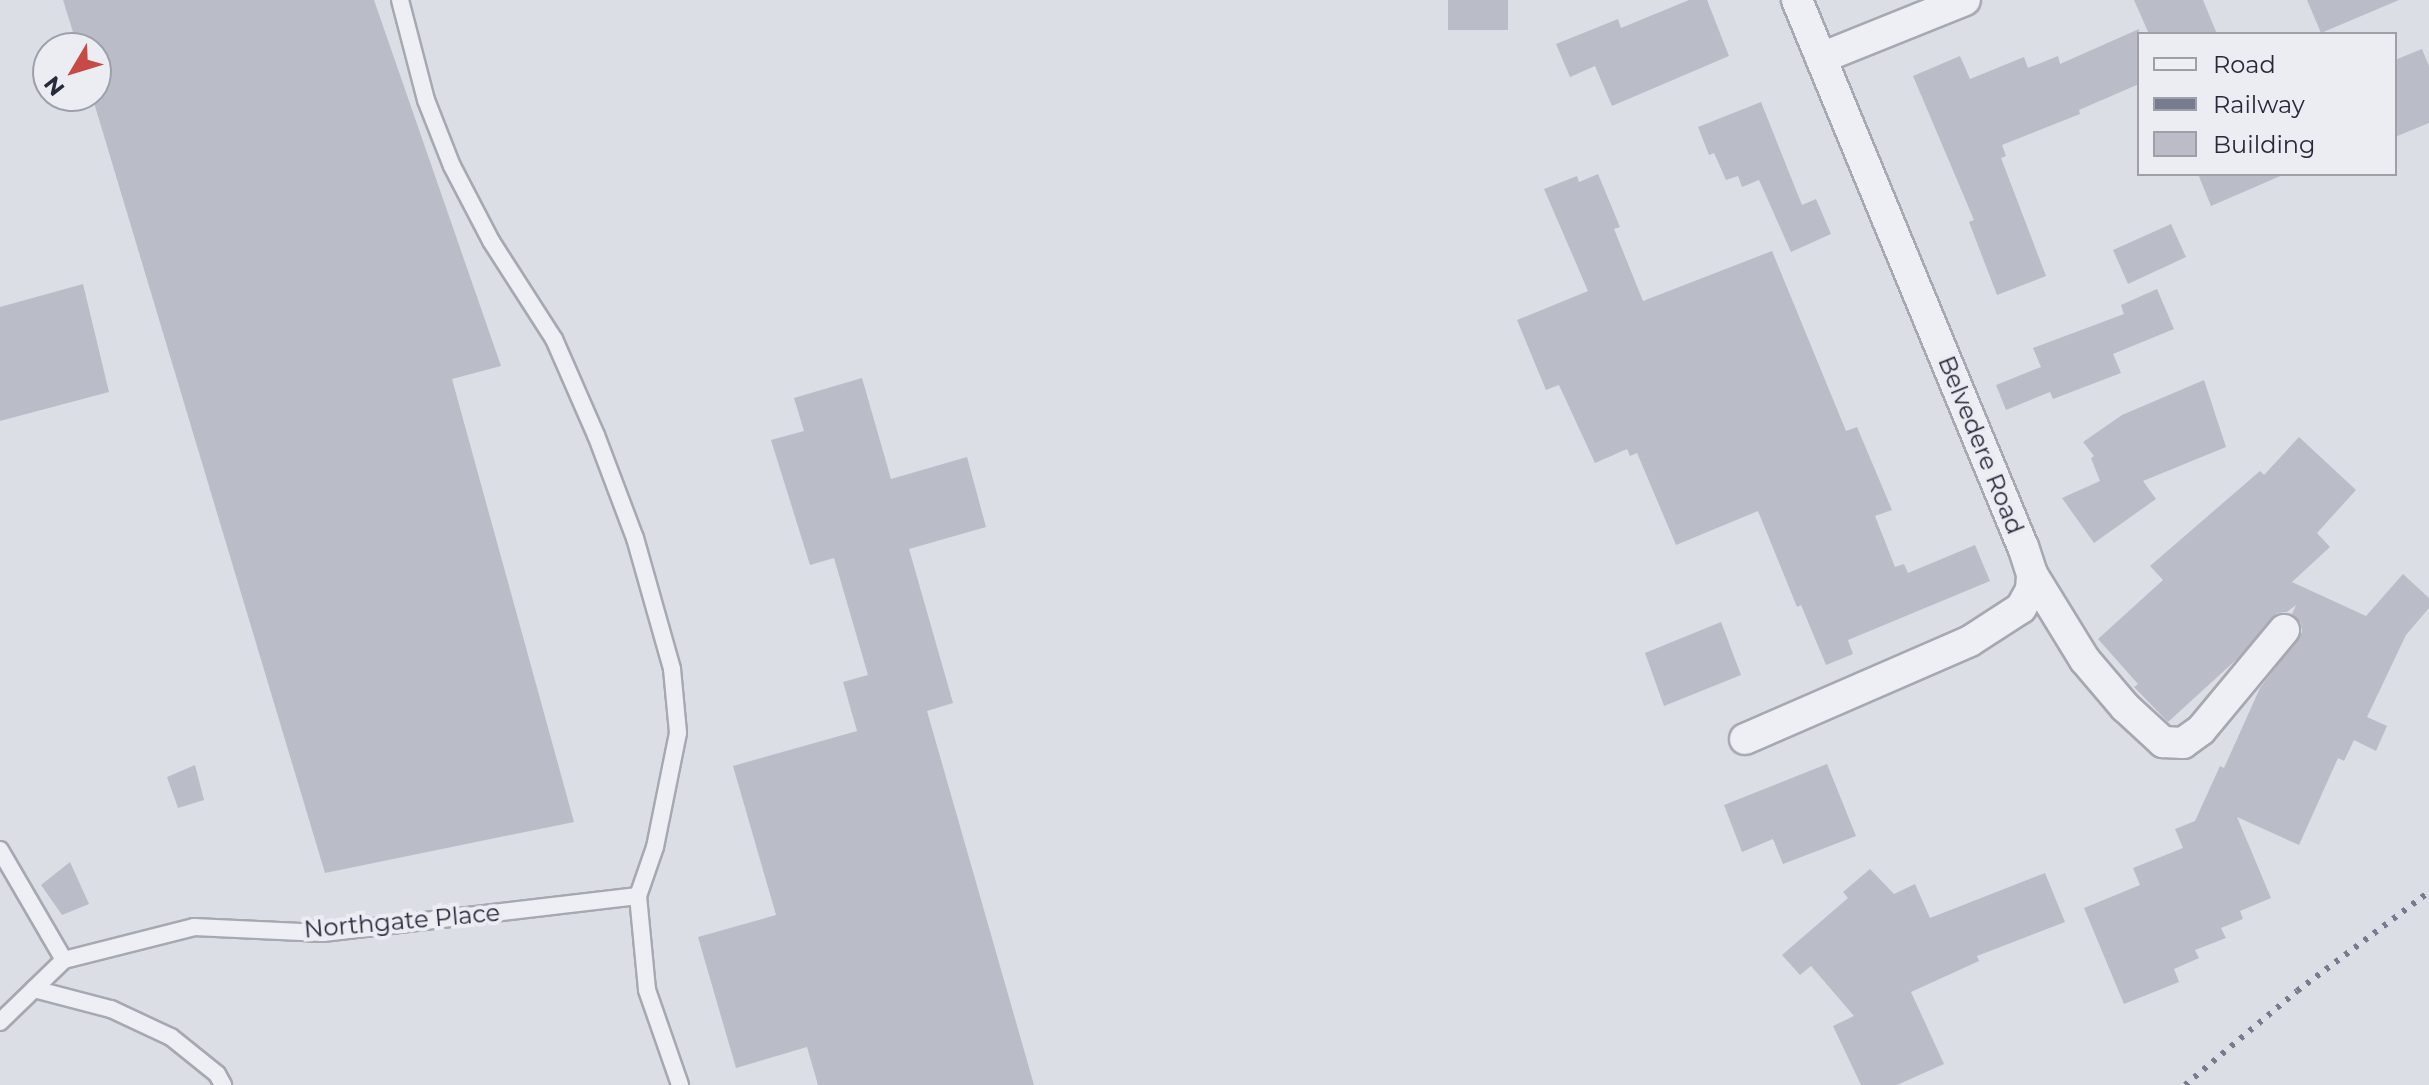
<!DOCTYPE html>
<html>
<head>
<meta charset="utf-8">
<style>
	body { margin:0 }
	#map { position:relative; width:2429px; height:1085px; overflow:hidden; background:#dcdee5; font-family:Montserrat,sans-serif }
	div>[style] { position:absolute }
	.building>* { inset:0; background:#babcc8 }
	.roads { filter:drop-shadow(2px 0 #a6a8b2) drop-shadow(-2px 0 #a6a8b2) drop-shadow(0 2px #a6a8b2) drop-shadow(0 -2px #a6a8b2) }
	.service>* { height:16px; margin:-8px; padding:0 8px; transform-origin:8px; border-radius:8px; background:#eeeff4 }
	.minor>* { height:30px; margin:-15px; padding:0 15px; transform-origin:15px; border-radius:15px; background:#eeeff4 }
	.rail>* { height:6px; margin-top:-3px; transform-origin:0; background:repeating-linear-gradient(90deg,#767b8e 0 4px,transparent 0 12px) }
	span { translate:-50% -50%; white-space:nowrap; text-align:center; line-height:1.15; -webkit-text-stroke:8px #ebedf3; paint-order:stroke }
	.street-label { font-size:24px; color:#272a3b }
	.legend { position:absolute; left:2137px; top:32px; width:260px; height:144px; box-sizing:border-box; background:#ebedf3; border:2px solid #9d9fa9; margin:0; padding:10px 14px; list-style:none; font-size:24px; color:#272a3b }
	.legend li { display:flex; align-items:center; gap:16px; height:40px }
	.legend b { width:40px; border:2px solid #9d9fa9 }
	.north { position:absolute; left:32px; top:32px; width:80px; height:80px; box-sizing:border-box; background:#ebedf3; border:2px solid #9d9fa9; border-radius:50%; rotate:232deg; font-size:22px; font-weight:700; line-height:32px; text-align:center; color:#272a3b }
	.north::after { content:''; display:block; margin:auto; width:28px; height:36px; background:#c64b46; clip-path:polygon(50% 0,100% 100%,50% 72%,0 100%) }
</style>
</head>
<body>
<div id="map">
	<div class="building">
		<i style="clip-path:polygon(63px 0,374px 0,501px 366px,452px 379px,574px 822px,325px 873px,92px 96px,96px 96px,96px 48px,78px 48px)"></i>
		<i style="clip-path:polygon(1448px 0,1508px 0,1508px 30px,1448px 30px)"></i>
		<i style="clip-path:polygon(1689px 0,1707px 0,1729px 56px,1612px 106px,1595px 66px,1570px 77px,1556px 44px,1618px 19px,1621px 28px)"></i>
		<i style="clip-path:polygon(2134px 0,2203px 0,2217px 34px,2149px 34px)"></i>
		<i style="clip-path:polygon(2307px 0,2399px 0,2321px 33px)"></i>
		<i style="clip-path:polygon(2139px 29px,2139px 84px,2079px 110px,2080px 114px,2002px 145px,2006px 156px,2001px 158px,2046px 276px,1997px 295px,1969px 222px,1974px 220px,1913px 76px,1960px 56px,1970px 79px,2024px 57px,2028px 68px,2058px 56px,2060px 64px)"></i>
		<i style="clip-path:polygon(2422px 49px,2429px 66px,2429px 123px,2395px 137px,2395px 60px)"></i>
		<i style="clip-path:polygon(1761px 102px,1802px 205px,1816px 199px,1831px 234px,1791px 252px,1759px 180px,1742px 187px,1738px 176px,1726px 180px,1714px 153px,1709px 155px,1698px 127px)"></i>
		<i style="clip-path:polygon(1598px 174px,1620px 227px,1614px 229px,1643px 301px,1772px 251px,1846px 431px,1857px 427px,1892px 510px,1875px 516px,1895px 567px,1904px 564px,1908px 573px,1975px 545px,1990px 581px,1848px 640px,1853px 654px,1826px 665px,1801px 605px,1797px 607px,1758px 511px,1676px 545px,1637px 453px,1630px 456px,1627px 449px,1595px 463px,1559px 385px,1546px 390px,1517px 320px,1588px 291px,1544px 189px,1577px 176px,1579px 182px)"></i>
		<i style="clip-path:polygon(2198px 174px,2285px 174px,2211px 206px)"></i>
		<i style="clip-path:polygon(2171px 224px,2186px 257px,2128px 284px,2113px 250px)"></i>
		<i style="clip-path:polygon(83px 284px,109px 392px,0 421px,0 307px)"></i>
		<i style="clip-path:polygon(2157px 289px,2174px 329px,2113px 354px,2121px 373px,2053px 399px,2050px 392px,2006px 410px,1996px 385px,2041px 367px,2033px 348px,2124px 314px,2121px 305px)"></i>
		<i style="clip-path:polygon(862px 378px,891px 479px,967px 457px,986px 527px,909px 549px,953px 703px,927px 711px,1034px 1085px,818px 1085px,807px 1047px,736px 1068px,698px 937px,776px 915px,733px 766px,857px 731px,843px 682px,868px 675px,834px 558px,810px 565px,771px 440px,804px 431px,794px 398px)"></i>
		<i style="clip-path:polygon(2204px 380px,2226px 447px,2143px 481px,2156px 499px,2094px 543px,2062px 498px,2100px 481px,2091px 458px,2094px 456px,2083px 442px,2122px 415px)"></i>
		<i style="clip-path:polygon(2299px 437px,2356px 490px,2317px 533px,2330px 547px,2292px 582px,2366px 616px,2403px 574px,2429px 598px,2429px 608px,2406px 635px,2367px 717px,2387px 726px,2376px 751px,2354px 740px,2344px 761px,2338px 758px,2299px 845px,2237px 817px,2271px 898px,2240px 911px,2243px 919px,2221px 928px,2226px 938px,2195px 950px,2199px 958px,2174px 969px,2179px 982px,2124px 1004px,2084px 908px,2140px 885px,2133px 868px,2183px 848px,2175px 829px,2195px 821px,2220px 766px,2224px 768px,2260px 688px,2302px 632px,2301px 623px,2292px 614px,2296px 605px,2287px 612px,2277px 613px,2237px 659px,2168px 722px,2134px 687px,2138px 684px,2098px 639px,2163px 580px,2150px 566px,2260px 471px,2264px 475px)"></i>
		<i style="clip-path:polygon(1721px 622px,1741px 675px,1664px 706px,1645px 653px)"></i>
		<i style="clip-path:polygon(1827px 764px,1856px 836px,1783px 864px,1773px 839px,1742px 852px,1724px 805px)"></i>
		<i style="clip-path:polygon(195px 765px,204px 800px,178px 808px,167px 777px)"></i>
		<i style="clip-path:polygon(70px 862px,89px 904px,62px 915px,41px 885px)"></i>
		<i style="clip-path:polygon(1870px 869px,1894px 894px,1915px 884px,1930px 918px,2045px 873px,2065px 922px,1977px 956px,1979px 961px,1911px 992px,1944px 1064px,1897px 1085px,1861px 1085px,1833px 1026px,1854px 1016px,1811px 966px,1800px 975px,1782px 955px,1848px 898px,1843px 892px)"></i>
	</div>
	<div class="roads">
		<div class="service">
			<i style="left:400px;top:0;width:103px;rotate:75.4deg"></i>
			<i style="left:426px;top:100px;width:71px;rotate:68.5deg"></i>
			<i style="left:452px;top:166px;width:85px;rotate:62.5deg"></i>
			<i style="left:491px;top:241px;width:117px;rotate:57.3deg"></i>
			<i style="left:554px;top:339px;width:105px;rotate:66.4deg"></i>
			<i style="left:596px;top:435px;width:110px;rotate:69.3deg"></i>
			<i style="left:635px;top:538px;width:136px;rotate:74.2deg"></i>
			<i style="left:672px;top:669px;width:64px;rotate:84.6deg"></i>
			<i style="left:678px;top:733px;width:116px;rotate:101.4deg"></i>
			<i style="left:655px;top:847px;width:52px;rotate:109.1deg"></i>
			<i style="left:0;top:850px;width:127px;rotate:59.8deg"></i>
			<i style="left:34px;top:989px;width:80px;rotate:14.6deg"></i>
			<i style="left:111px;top:1009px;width:66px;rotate:25deg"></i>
			<i style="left:171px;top:1037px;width:59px;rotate:38.8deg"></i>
			<i style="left:217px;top:1074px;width:13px;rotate:61deg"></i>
			<i style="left:0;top:1022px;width:89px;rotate:-44.1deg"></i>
			<i style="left:64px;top:960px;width:134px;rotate:-14.2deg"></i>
			<i style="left:194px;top:927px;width:129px;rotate:2.7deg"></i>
			<i style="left:323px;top:933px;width:317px;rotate:-6.7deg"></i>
			<i style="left:638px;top:896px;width:94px;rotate:84.5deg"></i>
			<i style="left:647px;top:990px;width:101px;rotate:70.8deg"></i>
		</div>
		<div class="minor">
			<i style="left:1821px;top:58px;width:155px;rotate:-21.9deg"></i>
			<i style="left:2032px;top:574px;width:101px;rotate:58.4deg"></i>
			<i style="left:2085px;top:660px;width:62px;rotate:49.6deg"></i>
			<i style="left:2125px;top:707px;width:52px;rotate:42.6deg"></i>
			<i style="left:2163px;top:742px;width:20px;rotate:3deg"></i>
			<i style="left:2183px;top:743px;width:22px;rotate:-36deg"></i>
			<i style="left:2201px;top:730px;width:130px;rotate:-50.3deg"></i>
			<i style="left:1745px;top:739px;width:245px;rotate:-23.5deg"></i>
			<i style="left:1970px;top:641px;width:61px;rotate:-32.9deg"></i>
			<i style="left:2021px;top:608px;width:21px;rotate:-61deg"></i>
			<i style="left:2031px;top:590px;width:16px;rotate:-86deg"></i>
			<i style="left:2032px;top:574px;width:28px;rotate:-108deg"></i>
			<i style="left:2023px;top:547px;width:592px;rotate:-112.45deg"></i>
		</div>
	</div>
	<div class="rail">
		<i style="left:2185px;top:1085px;width:146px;rotate:-40deg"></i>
		<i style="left:2297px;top:991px;width:165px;rotate:-36.9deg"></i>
	</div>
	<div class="street-label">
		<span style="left:1981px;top:445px;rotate:68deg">Belvedere Road</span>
		<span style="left:402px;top:921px;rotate:-5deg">Northgate Place</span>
	</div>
	<ul class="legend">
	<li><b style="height:10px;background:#eeeff4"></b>Road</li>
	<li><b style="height:10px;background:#767b8e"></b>Railway</li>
	<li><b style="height:22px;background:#babcc8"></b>Building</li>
	</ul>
	<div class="north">N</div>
</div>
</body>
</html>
